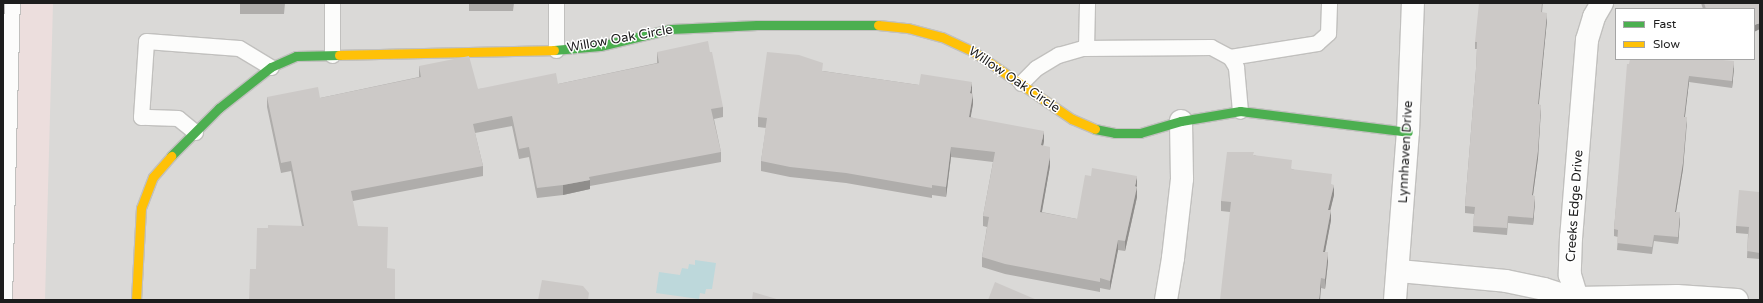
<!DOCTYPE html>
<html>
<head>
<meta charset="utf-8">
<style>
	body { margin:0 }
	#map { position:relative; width:1763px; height:303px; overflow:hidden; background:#ebe9e6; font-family:"Varela Round",sans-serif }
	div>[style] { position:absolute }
	.residential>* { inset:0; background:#dad9d7 }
	.commercial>* { inset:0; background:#ecdedd }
	.water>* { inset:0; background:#bdd8db }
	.roads { filter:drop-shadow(1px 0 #c1c0be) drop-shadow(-1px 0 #c1c0be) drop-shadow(0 1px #c1c0be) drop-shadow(0 -1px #c1c0be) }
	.lane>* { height:15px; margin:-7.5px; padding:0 7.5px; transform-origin:7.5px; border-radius:7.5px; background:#fcfcfb }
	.street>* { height:22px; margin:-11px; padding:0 11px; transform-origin:11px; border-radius:11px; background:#fcfcfb }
	.fast>* { height:9px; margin:-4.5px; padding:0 4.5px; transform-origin:4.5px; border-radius:4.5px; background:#4caf50 }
	.slow>* { height:9px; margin:-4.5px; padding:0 4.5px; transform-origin:4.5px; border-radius:4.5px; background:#ffc107 }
	.wall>* { inset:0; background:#afadab }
	.shaded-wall>* { inset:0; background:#8f8d8b }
	.building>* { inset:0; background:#ccc9c7 }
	span { translate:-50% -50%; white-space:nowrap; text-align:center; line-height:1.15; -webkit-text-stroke:3px #fff; paint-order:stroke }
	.street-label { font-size:13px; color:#1d1d1d }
	.frame { position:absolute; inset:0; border:4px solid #1d1d1d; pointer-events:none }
	.legend { position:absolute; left:1615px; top:8px; width:140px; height:52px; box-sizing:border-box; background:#fff; border:1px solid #a5a5a5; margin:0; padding:5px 7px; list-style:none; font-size:12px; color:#1d1d1d }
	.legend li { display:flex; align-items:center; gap:8px; height:20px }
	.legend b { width:20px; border:1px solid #a5a5a5 }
</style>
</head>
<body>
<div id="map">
	<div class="residential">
		<i style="clip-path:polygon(evenodd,3px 3px,1760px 3px,1760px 300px,3px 300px,3px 3px,1616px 9px,1754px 9px,1754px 59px,1616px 59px,1616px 9px)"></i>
	</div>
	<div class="commercial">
		<i style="clip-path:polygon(3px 3px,53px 3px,45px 300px,3px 300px)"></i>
	</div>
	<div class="water">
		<i style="clip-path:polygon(695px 260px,716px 263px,712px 289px,706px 289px,705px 294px,700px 293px,699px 299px,656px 293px,659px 272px,680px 275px,682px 268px,688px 269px,689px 264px,695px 265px)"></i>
	</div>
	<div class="roads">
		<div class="lane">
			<i style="left:332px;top:3px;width:52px;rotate:90deg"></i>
			<i style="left:556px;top:3px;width:47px;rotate:90deg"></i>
			<i style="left:1086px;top:48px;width:45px;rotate:-88.7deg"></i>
			<i style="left:1230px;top:57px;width:88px;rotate:-9.1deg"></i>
			<i style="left:1317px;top:43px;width:15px;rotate:-42deg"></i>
			<i style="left:1328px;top:33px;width:30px;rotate:-88deg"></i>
			<i style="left:1021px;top:83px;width:21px;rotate:-45deg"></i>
			<i style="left:1036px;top:68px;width:26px;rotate:-31deg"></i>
			<i style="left:1058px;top:55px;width:25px;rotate:-16deg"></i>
			<i style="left:1082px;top:48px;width:129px;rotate:-0.4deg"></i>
			<i style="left:1211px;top:47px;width:21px;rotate:28deg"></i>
			<i style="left:1230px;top:57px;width:12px;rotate:59deg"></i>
			<i style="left:1236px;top:67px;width:44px;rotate:84.8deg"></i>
			<i style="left:195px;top:132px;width:22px;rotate:-141deg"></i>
			<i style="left:178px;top:118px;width:37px;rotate:-178deg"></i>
			<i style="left:141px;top:117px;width:76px;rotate:-86.2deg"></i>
			<i style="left:146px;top:41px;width:93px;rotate:4.3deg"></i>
			<i style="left:239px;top:48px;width:37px;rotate:31deg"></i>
			<i style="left:4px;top:300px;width:297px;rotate:-88.5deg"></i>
		</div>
		<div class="street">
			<i style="left:1602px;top:3px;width:16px;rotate:120deg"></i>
			<i style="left:1594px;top:17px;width:24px;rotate:107deg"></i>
			<i style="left:1587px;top:40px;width:198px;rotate:94.6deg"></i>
			<i style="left:1571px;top:237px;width:38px;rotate:92deg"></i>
			<i style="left:1570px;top:275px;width:24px;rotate:73deg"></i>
			<i style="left:1577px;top:298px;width:100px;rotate:-1.1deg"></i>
			<i style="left:1677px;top:296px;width:60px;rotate:3.8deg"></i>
			<i style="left:1399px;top:271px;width:107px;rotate:5.3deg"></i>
			<i style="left:1506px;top:281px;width:39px;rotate:12deg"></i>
			<i style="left:1544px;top:289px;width:35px;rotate:18deg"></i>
			<i style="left:1166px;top:300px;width:43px;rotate:-80.5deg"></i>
			<i style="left:1173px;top:258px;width:80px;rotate:-83.5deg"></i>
			<i style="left:1182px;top:179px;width:58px;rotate:-91deg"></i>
			<i style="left:1395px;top:300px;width:169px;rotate:-85.6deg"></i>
			<i style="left:1408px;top:132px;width:129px;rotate:-87.8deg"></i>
		</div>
		<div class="fast">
			<i style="left:554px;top:50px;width:46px;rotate:-5deg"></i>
			<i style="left:600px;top:46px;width:73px;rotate:-13.5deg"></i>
			<i style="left:671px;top:29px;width:86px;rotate:-2.7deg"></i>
			<i style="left:757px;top:25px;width:121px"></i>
			<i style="left:1095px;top:129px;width:20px;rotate:11deg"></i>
			<i style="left:1115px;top:133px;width:25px"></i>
			<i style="left:1140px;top:133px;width:43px;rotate:-16.3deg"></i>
			<i style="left:1181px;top:121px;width:60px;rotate:-9.6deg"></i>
			<i style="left:1240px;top:111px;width:169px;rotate:7.1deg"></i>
			<i style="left:171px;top:156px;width:68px;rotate:-45deg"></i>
			<i style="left:219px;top:108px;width:66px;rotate:-38.3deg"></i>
			<i style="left:271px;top:67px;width:27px;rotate:-24deg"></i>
			<i style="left:296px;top:56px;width:43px;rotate:-1.3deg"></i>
		</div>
		<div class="slow">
			<i style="left:878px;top:25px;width:30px;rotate:6deg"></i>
			<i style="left:908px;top:28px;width:35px;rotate:15deg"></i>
			<i style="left:942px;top:37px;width:35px;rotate:25deg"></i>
			<i style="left:974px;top:52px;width:119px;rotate:34.4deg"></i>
			<i style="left:1072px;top:119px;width:25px;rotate:23deg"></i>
			<i style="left:339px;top:55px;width:215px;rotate:-1.3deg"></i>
			<i style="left:136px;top:300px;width:92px;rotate:-86.9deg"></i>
			<i style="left:141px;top:208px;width:33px;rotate:-69deg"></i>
			<i style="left:153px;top:177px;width:28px;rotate:-49deg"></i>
		</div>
	</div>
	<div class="wall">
		<i style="clip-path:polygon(240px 3px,285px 3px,284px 14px,240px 14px)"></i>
		<i style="clip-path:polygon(469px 3px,514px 3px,513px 11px,469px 11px)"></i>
		<i style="clip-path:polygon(1543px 3px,1542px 12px,1547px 20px,1539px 104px,1541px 111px,1538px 158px,1533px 195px,1535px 202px,1533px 225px,1508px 223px,1507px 235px,1473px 232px,1474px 214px,1465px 213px,1465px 206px,1476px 69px,1477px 49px,1475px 49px,1475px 42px)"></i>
		<i style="clip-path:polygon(1701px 3px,1760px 3px,1754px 9px,1703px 9px)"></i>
		<i style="clip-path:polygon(657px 52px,723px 107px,723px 117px,714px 119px,721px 152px,721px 162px,590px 186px,590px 189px,563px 195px,537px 198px,529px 157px,519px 159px,512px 126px,475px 133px,483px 166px,483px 176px,353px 201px,256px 269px,268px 228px,302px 226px,291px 171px,281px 173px,267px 107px,267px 97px,320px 98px,419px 77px,419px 66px,478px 89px,558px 84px,657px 63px)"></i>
		<i style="clip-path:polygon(1629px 64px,1734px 68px,1732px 88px,1689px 82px,1685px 117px,1687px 124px,1683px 169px,1676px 212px,1680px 219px,1678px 244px,1654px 241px,1652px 254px,1617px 250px,1618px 237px,1614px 236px,1614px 229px)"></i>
		<i style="clip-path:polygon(823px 71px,919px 85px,972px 92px,973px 104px,970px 117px,1044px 141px,1043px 146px,1050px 166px,1042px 212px,1077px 219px,1137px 186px,1137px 197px,1125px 251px,1118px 250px,1110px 290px,1100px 288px,1100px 292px,1005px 274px,982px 267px,982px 257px,987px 227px,983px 226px,983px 216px,993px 162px,951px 157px,946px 197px,932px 195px,932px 198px,846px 183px,790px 177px,761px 171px,761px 161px,766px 128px,758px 127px,758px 117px)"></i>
		<i style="clip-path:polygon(1254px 155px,1292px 169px,1332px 185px,1334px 195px,1330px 210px,1331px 220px,1325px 252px,1328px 262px,1325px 289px,1321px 288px,1230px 212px,1221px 211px,1221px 201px)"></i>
		<i style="clip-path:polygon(1760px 188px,1760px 259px,1747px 258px,1748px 234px,1736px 233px,1736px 226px,1759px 192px)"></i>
	</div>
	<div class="shaded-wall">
		<i style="clip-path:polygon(1547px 13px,1547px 20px,1538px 111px,1538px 104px)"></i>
		<i style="clip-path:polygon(1760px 23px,1760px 29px,1754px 32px,1754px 25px)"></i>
		<i style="clip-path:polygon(1734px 61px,1734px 68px,1732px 88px,1732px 81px)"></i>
		<i style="clip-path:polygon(1689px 76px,1689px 82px,1684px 123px,1684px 117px)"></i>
		<i style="clip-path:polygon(972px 82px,972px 92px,970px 103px,970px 93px)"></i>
		<i style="clip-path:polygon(973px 94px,973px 104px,969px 127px,969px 117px)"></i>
		<i style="clip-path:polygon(1541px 105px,1538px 158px,1532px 202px,1532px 195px)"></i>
		<i style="clip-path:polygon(1687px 117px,1683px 169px,1675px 218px,1675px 212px)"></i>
		<i style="clip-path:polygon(1044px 131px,1044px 141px,1041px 155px,1041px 145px)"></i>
		<i style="clip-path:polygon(951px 147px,951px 157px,946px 197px,946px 187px)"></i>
		<i style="clip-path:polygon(1050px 156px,1050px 166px,1040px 222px,1040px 212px)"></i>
		<i style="clip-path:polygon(1137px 176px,1137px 186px,1135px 196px,1135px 186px)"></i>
		<i style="clip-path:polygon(590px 180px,590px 189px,563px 195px,563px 185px)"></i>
		<i style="clip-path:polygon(1334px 185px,1334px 195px,1328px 220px,1328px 210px)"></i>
		<i style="clip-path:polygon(1137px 187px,1137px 197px,1125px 251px,1125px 241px)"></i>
		<i style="clip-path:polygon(1535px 196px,1535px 202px,1533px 225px,1533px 218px)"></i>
		<i style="clip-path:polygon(1331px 210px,1331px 220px,1323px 262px,1323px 252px)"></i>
		<i style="clip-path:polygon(1680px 212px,1680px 219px,1678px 244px,1678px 237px)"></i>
		<i style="clip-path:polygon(1118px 240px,1118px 250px,1110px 290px,1110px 281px)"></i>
		<i style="clip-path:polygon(1328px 252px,1328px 262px,1325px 289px,1325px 279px)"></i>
		<i style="clip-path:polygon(1321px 278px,1321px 288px,1320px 300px,1319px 300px)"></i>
	</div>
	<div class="building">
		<i style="clip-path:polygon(240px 3px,284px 3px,284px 4px,240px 4px)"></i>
		<i style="clip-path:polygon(1479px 3px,1542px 3px,1541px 12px,1547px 13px,1538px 104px,1541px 105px,1538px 151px,1532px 195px,1535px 196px,1533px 218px,1508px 216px,1507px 228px,1473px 226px,1475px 207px,1465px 206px,1476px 69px,1477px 42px,1475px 42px)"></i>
		<i style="clip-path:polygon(1704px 3px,1760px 3px,1760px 23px,1754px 25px,1754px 9px,1706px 9px)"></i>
		<i style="clip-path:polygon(708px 41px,710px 52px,712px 52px,723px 107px,711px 109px,721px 152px,589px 177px,590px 180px,563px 185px,537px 188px,529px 147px,519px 149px,512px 116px,473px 124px,483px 166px,351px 191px,358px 226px,388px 227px,387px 268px,395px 269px,395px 300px,249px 300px,250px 269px,256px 269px,257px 228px,268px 228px,268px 225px,304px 226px,291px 161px,281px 163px,267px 97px,318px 87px,320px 98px,421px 77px,419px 66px,469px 56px,478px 89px,556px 73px,558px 84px,659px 63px,657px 52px)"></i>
		<i style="clip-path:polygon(767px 52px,799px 55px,823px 63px,822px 71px,919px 85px,921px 74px,972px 82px,970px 93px,973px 94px,969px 117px,1044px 131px,1041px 145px,1050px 147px,1050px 156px,1040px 212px,1077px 219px,1085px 175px,1091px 176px,1092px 168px,1137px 176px,1135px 186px,1137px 187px,1125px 241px,1118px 240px,1110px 281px,1100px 278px,1100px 282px,1005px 264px,982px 257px,989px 217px,983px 216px,995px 152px,951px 147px,946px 187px,932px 185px,932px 188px,846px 173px,790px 167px,761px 161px,767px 118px,758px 117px)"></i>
		<i style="clip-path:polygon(1630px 59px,1711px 59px,1734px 61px,1732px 81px,1689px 76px,1684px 117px,1687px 117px,1683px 163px,1675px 212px,1680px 212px,1678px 237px,1654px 235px,1652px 247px,1617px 243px,1618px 230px,1614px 229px,1627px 64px,1629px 64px)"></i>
		<i style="clip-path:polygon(1227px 152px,1254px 152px,1253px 155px,1292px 160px,1291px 169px,1332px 174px,1331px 184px,1334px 185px,1328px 210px,1331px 210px,1323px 252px,1328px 252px,1325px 279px,1321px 278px,1319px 300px,1220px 300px,1231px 202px,1221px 201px)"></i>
		<i style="clip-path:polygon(1759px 188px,1760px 188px,1760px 253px,1747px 251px,1749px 227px,1736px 226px,1739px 190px,1759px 192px)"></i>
		<i style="clip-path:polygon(542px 280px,583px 286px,589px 293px,588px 300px,538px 300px)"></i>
		<i style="clip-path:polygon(995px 282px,1037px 300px,988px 300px)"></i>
		<i style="clip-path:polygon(753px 292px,780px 300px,752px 300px)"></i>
	</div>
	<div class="street-label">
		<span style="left:620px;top:39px;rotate:-10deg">Willow Oak Circle</span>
		<span style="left:1014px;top:80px;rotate:34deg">Willow Oak Circle</span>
		<span style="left:1406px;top:152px;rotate:-87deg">Lynnhaven Drive</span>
		<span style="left:1575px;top:206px;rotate:-86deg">Creeks Edge Drive</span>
	</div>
	<div class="frame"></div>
	<ul class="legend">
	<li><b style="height:5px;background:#4caf50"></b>Fast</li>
	<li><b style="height:5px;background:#ffc107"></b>Slow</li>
	</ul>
</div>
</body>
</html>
